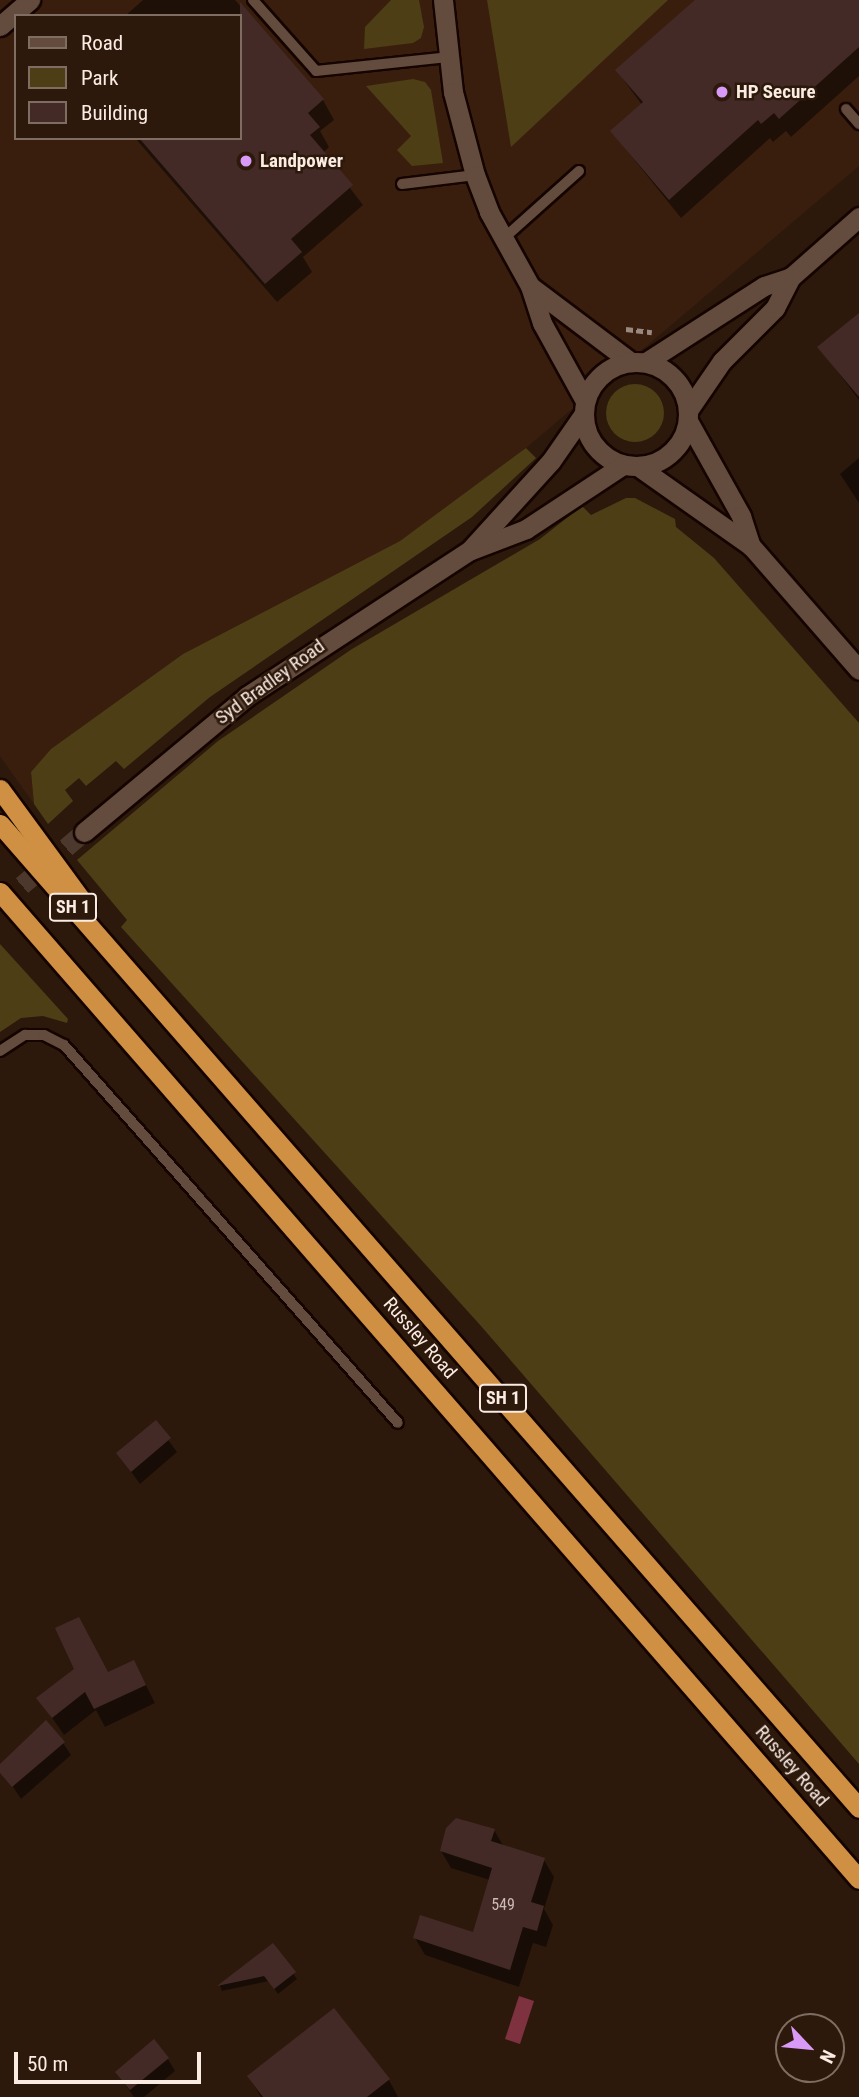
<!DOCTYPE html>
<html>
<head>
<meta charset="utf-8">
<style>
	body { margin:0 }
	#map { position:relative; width:859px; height:2097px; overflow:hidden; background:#2d190c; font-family:"Roboto Condensed",sans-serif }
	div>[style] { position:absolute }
	.built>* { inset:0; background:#391e0e }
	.green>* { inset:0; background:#4d3e16 }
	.round { border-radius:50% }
	.water>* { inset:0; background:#7e313f }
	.shadow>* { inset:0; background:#0007 }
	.building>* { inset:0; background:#442a26 }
	.minor-tunnel>* { height:19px; margin-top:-9.5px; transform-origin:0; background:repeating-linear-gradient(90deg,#4c382c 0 19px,transparent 0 29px) }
	.path>* { height:4.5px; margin-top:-2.25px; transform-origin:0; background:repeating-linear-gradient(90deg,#9a897f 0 7px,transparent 0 10.5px) }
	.roads { filter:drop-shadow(2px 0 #150400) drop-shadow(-2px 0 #150400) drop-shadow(0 2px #150400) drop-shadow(0 -2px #150400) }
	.service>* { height:10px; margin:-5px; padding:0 5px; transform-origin:5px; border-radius:5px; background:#634b3d }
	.minor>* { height:19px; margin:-9.5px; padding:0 9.5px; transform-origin:9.5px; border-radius:9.5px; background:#634b3d }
	.minor>.ring { margin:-9.5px; padding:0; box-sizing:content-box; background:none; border:19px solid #634b3d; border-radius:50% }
	.trunk>* { height:19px; margin:-9.5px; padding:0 9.5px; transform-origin:9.5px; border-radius:9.5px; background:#cf9044 }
	.dots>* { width:19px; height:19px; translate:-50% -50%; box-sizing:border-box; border:4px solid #2d190c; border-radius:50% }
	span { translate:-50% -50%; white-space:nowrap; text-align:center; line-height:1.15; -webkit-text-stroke:5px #2d190c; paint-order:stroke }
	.number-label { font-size:16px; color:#ccbbb4 }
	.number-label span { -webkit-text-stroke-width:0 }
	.shield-label span { padding:2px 5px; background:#2d190c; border:2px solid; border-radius:5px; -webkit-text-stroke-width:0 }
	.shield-label { font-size:18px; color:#faebe3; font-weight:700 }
	.poi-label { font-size:19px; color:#faebe3; font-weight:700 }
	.left { translate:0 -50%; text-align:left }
	.street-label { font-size:19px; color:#faebe3 }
	.legend { position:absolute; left:14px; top:14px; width:228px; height:126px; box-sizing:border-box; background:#2d190c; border:2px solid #7f6d62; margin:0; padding:9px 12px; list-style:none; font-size:21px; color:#faebe3 }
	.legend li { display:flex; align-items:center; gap:14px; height:35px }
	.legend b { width:35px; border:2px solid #7f6d62 }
	.north { position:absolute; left:775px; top:2013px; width:70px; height:70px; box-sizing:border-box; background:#2d190c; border:2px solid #7f6d62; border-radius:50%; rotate:116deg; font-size:19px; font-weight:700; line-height:28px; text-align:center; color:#faebe3 }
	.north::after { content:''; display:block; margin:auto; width:24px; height:32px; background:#d99af7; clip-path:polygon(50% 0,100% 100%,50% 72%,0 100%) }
	.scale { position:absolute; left:14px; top:2052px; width:187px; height:32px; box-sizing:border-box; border:4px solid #faebe3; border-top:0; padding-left:9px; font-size:21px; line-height:24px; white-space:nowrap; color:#faebe3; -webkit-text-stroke:5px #2d190c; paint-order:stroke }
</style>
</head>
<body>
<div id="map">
	<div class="built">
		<i style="clip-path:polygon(evenodd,0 0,859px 0,859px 166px,514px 458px,400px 541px,183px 654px,51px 749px,31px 772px,34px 804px,0 756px,0 0,16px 16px,240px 16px,240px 138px,16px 138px,16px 16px)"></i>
	</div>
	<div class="green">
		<i style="clip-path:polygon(391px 0,419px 0,424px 27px,421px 38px,413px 43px,364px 49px,365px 27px)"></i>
		<i style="clip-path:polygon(487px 0,668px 0,511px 147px)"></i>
		<i style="clip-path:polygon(413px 79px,425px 82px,431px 90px,443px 163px,412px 166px,397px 150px,411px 136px,366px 86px)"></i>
		<i class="round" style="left:606px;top:384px;width:58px;height:58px"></i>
		<i style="clip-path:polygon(526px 448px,536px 458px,472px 517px,210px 697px,124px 769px,116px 761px,86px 786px,79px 778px,65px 790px,73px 801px,48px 824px,34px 804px,31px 772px,51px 749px,183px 654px,400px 541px)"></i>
		<i style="clip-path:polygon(626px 498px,635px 498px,675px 519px,676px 527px,714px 558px,859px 723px,859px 1764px,481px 1326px,121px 927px,127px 920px,77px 860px,218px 741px,352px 649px,540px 539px,582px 506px,591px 515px)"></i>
		<i style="clip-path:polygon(0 944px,68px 1019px,67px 1023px,43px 1016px,21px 1018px,0 1032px)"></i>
	</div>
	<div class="water">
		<i style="clip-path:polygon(519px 1996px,534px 2001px,520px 2044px,505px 2039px)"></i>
	</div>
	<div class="shadow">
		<i style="clip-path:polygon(143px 0,235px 0,323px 100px,334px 120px,320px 131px,329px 147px,323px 153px,363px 205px,303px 257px,312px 272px,277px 302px,135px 138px,240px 138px,240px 16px,125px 16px)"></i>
		<i style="clip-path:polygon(697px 0,859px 0,859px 76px,791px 137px,786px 131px,773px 142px,770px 138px,681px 218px,612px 132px,642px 105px,617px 71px)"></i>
		<i style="clip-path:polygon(859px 315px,859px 400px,820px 348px)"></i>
		<i style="clip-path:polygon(859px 458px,859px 503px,840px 474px)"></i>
		<i style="clip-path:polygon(155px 1422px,177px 1452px,140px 1484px,118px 1454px)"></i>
		<i style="clip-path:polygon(134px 1662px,155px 1703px,105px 1727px,96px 1710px,64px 1735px,39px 1699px,76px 1669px,108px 1674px)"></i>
		<i style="clip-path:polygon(63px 1743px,71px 1755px,21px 1799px,0 1767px)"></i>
		<i style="clip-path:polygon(494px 1830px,504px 1847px,544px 1860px,554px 1877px,544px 1909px,553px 1925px,546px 1947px,533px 1943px,519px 1987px,425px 1955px,415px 1938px,474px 1934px,490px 1880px,451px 1868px,441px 1851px)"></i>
		<i style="clip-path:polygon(273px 1945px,297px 1979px,278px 1994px,269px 1981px,222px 1991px,220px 1986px)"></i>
		<i style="clip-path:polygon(168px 2059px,175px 2071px,144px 2097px,134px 2097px,117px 2073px)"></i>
		<i style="clip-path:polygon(249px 2077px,389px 2080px,398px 2097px,261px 2097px)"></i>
	</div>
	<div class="building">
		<i style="clip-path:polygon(695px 0,859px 0,859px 47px,779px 119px,774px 113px,761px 124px,758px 120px,669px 200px,610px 131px,643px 102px,615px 70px)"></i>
		<i style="clip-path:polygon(240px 2px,324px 99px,308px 113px,320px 127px,310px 135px,353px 185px,291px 239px,302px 252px,265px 284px,139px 138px,240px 138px)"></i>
		<i style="clip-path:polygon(859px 313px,859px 397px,817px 347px)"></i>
		<i style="clip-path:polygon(156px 1420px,171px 1438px,131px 1472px,116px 1453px)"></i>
		<i style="clip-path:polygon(79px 1617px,108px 1672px,134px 1660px,146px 1685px,94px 1709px,85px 1692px,52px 1718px,36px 1698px,74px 1669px,55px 1628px)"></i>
		<i style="clip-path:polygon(46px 1720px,65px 1742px,12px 1787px,0 1773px,0 1764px)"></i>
		<i style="clip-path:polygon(456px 1818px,495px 1829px,491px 1841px,545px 1858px,531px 1902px,544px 1906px,537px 1931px,523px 1927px,510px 1970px,413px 1938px,420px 1915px,473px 1932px,492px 1868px,440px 1851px,446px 1828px)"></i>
		<i style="clip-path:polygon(273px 1943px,296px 1972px,274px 1989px,264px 1976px,217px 1986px)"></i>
		<i style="clip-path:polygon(334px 2008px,390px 2079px,367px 2097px,263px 2097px,247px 2076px)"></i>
		<i style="clip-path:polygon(154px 2039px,169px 2058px,130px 2090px,115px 2072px)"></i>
	</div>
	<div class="minor-tunnel">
		<i style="left:0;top:904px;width:111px;rotate:-40.6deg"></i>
	</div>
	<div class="path">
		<i style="left:626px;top:329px;width:26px;rotate:7deg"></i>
	</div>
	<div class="roads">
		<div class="service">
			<i style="left:253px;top:0;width:95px;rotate:48.4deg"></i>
			<i style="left:316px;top:71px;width:135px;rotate:-6deg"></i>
			<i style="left:846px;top:109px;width:20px;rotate:49deg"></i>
			<i style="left:402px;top:184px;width:74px;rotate:-7deg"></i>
			<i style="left:503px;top:239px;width:102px;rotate:-41.8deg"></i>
			<i style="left:0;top:1051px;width:30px;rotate:-33deg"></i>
			<i style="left:25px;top:1035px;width:19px"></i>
			<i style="left:44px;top:1035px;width:22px;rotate:27deg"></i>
			<i style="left:64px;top:1045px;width:504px;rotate:48.54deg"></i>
		</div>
		<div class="minor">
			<i style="left:443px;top:0;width:93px;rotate:83.8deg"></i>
			<i style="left:453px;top:92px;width:86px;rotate:75.2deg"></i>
			<i style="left:475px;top:175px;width:40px;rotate:69deg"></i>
			<i style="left:489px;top:212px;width:85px;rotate:61deg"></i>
			<i style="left:530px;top:286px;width:39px;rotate:72deg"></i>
			<i style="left:542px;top:323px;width:89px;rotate:61.1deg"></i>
			<i style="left:0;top:26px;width:40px;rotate:-41deg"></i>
			<i style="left:530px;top:286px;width:126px;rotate:37deg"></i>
			<i class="ring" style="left:584px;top:362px;width:85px;height:85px"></i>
			<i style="left:646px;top:362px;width:140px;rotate:-32.8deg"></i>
			<i style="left:764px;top:286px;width:28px;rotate:-18deg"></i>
			<i style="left:689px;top:409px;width:58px;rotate:-55.5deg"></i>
			<i style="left:722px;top:361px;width:75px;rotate:-45deg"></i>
			<i style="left:775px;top:308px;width:35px;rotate:-63deg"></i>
			<i style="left:791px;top:277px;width:91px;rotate:-41.4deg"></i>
			<i style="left:688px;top:421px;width:109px;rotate:60.8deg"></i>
			<i style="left:741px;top:516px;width:32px;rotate:72deg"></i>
			<i style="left:639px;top:467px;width:137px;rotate:35.2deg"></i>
			<i style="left:751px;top:546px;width:164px;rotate:48.9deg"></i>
			<i style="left:470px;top:550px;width:120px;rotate:-47.7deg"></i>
			<i style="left:551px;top:461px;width:56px;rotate:-55.2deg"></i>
			<i style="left:84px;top:832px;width:212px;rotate:-39.8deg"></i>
			<i style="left:247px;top:696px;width:265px;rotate:-33.2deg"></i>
			<i style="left:469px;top:551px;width:61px;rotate:-21.1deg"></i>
			<i style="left:526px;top:529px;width:116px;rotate:-33.4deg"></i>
		</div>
		<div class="trunk">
			<i style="left:0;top:789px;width:145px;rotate:53.7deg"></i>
			<i style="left:0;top:824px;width:1306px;rotate:48.88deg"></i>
			<i style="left:0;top:892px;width:1308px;rotate:48.97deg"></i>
		</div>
	</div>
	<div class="dots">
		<i style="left:722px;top:92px;background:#d99af7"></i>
		<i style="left:246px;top:161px;background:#d99af7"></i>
	</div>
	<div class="number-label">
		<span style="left:503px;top:1905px">549</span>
	</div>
	<div class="shield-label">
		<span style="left:73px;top:907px">SH 1</span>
		<span style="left:503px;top:1398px">SH 1</span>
	</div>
	<div class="poi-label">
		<span class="left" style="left:736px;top:92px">HP Secure</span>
		<span class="left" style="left:260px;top:161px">Landpower</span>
	</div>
	<div class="street-label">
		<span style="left:270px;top:682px;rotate:-36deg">Syd Bradley Road</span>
		<span style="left:420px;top:1338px;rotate:49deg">Russley Road</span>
		<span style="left:792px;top:1766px;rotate:49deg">Russley Road</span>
	</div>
	<ul class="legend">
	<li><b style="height:9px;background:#634b3d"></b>Road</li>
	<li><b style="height:19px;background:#4d3e16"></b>Park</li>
	<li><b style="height:19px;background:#442a26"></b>Building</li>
	</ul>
	<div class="north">N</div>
	<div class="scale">50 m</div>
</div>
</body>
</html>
